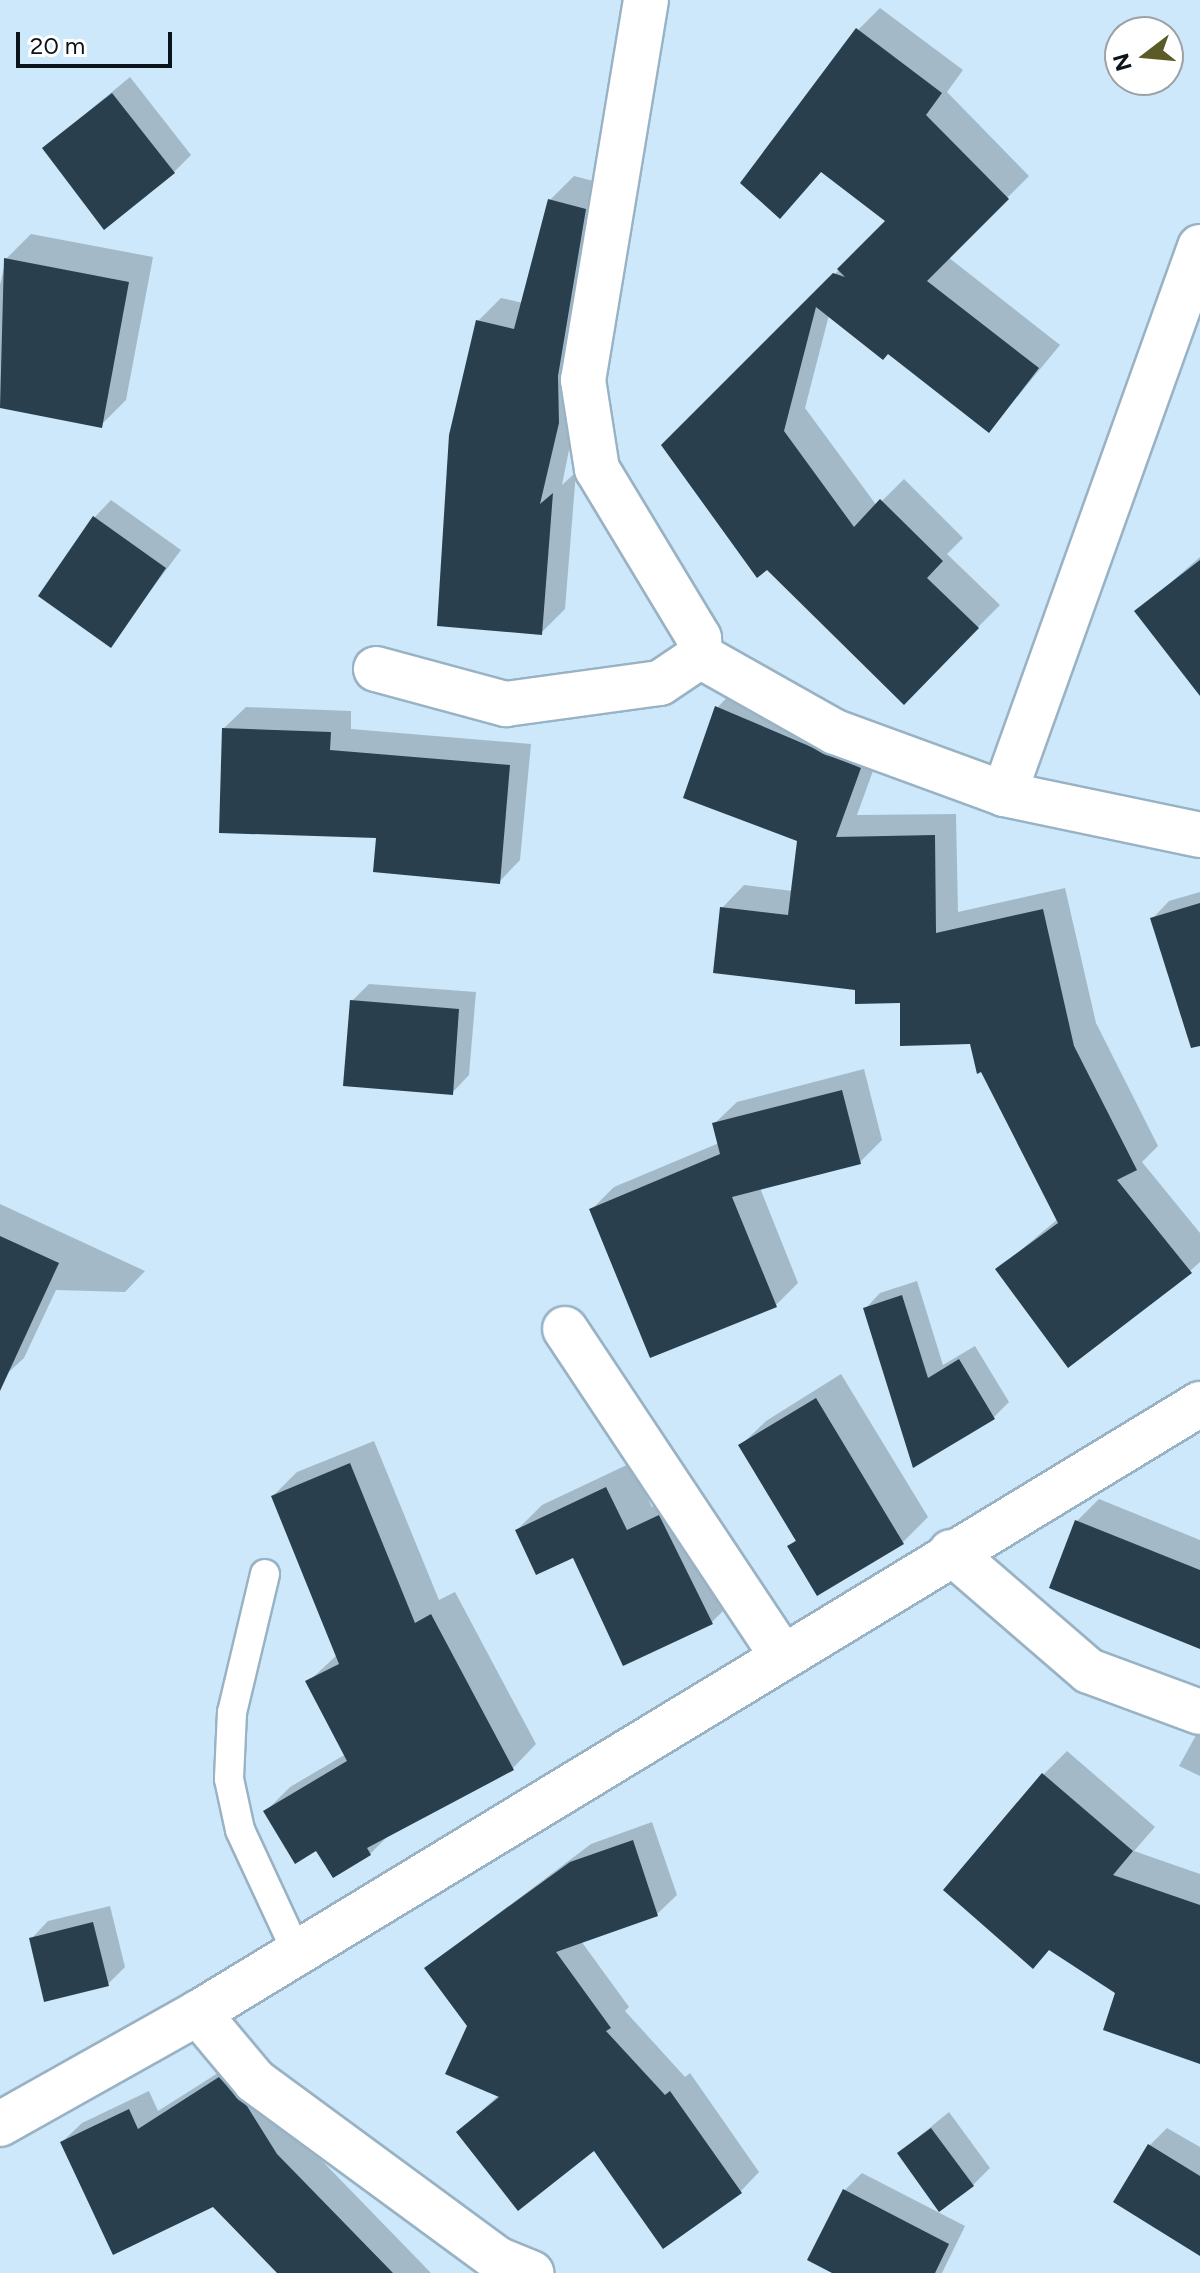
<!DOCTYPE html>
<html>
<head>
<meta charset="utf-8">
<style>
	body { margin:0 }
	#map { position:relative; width:1200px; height:2273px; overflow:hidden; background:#cde8fa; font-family:Figtree,sans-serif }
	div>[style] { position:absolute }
	.shadow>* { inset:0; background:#0003 }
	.building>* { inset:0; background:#293f4e }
	.roads { filter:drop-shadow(2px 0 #99b2c4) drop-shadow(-2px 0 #99b2c4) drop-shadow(0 2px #99b2c4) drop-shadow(0 -2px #99b2c4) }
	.lane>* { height:28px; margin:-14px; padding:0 14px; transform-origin:14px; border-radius:14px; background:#fff }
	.street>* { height:44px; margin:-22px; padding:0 22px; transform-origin:22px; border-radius:22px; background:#fff }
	span { translate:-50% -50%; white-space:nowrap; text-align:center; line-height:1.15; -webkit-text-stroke:8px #fff; paint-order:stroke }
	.north { position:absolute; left:1104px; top:16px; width:80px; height:80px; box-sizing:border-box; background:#fff; border:2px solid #9da1a3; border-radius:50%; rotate:254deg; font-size:22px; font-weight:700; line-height:32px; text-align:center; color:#0a141a }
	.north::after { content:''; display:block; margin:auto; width:28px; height:36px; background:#5b5b28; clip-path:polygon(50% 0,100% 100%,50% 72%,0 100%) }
	.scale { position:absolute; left:16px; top:32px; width:156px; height:36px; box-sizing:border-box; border:4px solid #0a141a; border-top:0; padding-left:10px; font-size:24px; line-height:28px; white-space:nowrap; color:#0a141a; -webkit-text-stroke:6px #fff; paint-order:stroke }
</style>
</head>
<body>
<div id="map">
	<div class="shadow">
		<i style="clip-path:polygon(880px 8px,963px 70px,947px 92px,1029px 176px,948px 257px,1060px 345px,989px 431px,888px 352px,829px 315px,805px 408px,877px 506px,904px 479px,963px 538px,947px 554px,1000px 605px,904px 702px,664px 445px,888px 221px,822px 171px,780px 216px,858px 30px)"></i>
		<i style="clip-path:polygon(130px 77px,191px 155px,174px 172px,44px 148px)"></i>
		<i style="clip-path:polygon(574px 176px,609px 185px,584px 375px,562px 485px,576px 472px,565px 609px,541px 633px,478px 321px,501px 298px,523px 303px,550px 200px)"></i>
		<i style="clip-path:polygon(31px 234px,153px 257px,126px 400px,101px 425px,0 406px,0 285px,6px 259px)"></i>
		<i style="clip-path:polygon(111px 500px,181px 550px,110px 645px,94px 518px)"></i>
		<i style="clip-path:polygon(1200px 557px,1200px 666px,1137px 612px)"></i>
		<i style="clip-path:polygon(739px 685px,882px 746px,857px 815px,956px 814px,958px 912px,1065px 888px,1096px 1023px,1158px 1146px,1142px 1162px,1200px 1233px,1200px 1262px,1190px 1271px,997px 1270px,1058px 1219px,972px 1042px,902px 1001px,857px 988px,722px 908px,744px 885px,793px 891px,800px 839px,717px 708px)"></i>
		<i style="clip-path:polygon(246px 707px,351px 711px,351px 729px,531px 744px,520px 860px,499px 882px,224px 728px)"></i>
		<i style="clip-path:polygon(1200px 892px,1200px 1008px,1152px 919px,1169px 901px)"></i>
		<i style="clip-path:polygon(369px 984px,476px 992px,469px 1075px,452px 1093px,352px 1001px)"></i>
		<i style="clip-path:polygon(864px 1069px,882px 1140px,860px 1162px,760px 1188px,798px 1283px,776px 1305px,651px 1356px,592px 1209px,614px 1187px,719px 1143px,714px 1124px,737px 1102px)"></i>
		<i style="clip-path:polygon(0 1204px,145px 1271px,125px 1292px,56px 1290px,24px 1358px,0 1380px)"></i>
		<i style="clip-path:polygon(917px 1281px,943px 1365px,975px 1346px,1009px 1402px,993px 1418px,914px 1465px,865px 1309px,880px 1293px)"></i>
		<i style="clip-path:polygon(841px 1374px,928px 1517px,903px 1542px,818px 1594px,789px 1546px,797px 1539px,741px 1445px,766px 1421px)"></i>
		<i style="clip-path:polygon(374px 1441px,439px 1600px,455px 1592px,536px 1744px,513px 1768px,390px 1834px,370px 1854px,317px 1849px,266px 1811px,290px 1787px,346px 1754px,308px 1682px,337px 1655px,273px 1496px,297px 1472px)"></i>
		<i style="clip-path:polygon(631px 1463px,652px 1507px,684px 1492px,737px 1597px,712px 1622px,624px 1663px,574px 1555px,517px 1530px,542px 1505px)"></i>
		<i style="clip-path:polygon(1099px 1499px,1200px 1540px,1200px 1647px,1051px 1587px,1077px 1521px)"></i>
		<i style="clip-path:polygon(1200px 1728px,1200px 1776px,1179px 1766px)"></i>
		<i style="clip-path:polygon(1067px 1751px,1155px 1827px,1134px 1851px,1200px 1874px,1200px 2060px,1118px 1992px,1050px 1949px,1033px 1966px,1043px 1775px)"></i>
		<i style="clip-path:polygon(652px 1822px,677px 1895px,657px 1914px,581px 1941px,629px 2007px,625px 2011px,685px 2077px,690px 2073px,759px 2172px,740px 2192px,595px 2148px,458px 2132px,499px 2095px,469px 2026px,426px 1968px,591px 1844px)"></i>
		<i style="clip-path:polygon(110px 1906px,125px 1967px,108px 1984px,31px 1939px,48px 1921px)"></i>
		<i style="clip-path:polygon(240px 2059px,296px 2134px,431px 2273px,279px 2273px,213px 2204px,62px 2142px,82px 2123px,149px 2091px,158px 2111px)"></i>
		<i style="clip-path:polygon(949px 2112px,990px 2168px,973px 2185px,899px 2153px)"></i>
		<i style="clip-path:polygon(1167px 2128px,1200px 2147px,1200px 2247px,1150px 2145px)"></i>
		<i style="clip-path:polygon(862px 2173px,965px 2226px,942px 2273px,836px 2273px,845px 2190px)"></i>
	</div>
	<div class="building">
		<i style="clip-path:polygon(856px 28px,942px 93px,926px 115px,1009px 199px,927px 281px,1039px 368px,989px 433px,888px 354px,883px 360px,816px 307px,784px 431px,854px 527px,880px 499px,943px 561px,927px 578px,979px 628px,904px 705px,767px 570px,757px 578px,661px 445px,833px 273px,845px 277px,837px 269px,885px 221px,821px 172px,780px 219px,740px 183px)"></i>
		<i style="clip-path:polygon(112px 93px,175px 173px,104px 230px,42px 148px)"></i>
		<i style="clip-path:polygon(548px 199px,586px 209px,558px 376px,559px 423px,540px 504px,553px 493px,542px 635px,437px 626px,449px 435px,476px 320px,514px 329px)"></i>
		<i style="clip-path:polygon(4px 258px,129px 282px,102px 428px,0 408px)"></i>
		<i style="clip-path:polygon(93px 516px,166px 568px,111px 648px,38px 596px)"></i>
		<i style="clip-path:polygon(1200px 560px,1200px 696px,1134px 611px)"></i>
		<i style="clip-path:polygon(715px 706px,861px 768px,836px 837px,935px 835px,936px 933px,1043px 909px,1074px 1046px,1137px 1170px,1117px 1180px,1192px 1273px,1068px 1368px,995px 1269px,1058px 1223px,981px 1072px,977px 1074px,970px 1044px,900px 1046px,900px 1003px,855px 1004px,855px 990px,713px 973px,720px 907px,788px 915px,797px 841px,683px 798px)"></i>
		<i style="clip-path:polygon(222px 728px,331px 732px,330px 750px,510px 765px,500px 884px,373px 872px,376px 838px,219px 833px)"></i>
		<i style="clip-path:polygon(1200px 903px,1200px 1046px,1191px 1048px,1150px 918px)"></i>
		<i style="clip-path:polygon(350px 1000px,459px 1009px,453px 1095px,343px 1086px)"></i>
		<i style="clip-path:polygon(842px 1090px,861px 1164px,732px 1197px,777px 1307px,650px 1358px,589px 1209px,720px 1154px,712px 1123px)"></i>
		<i style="clip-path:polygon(0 1236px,59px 1263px,0 1391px)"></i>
		<i style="clip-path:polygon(902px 1295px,928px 1378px,959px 1359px,995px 1419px,913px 1468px,863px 1308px)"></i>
		<i style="clip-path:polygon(816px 1398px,904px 1544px,817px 1596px,787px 1546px,796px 1541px,738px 1445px)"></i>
		<i style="clip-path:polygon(350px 1463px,415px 1623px,431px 1614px,514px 1770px,367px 1848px,371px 1855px,333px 1878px,316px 1851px,295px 1864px,263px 1811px,347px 1761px,305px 1681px,339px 1664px,271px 1496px)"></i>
		<i style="clip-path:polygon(606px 1487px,627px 1530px,659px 1515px,713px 1624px,623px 1666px,573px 1558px,536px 1575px,515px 1530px)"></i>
		<i style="clip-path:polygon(1075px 1520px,1200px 1570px,1200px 1649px,1049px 1588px)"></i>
		<i style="clip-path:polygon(1042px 1773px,1133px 1851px,1113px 1875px,1200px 1905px,1200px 2064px,1103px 2030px,1115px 1993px,1049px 1950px,1033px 1969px,943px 1890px)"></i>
		<i style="clip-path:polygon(633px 1840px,658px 1916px,556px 1952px,611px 2028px,606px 2031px,665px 2095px,670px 2091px,742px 2193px,663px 2249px,594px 2151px,518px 2211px,456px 2132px,499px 2097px,445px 2074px,467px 2026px,424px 1968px,570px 1862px)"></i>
		<i style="clip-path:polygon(93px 1922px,109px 1986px,44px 2002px,29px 1938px)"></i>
		<i style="clip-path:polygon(219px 2077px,247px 2106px,277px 2154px,393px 2273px,277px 2273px,213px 2207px,113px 2255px,60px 2142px,129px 2109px,138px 2129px)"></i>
		<i style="clip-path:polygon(931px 2128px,974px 2186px,939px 2212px,897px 2153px)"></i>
		<i style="clip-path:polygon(1148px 2144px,1200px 2176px,1200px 2256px,1113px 2202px)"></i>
		<i style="clip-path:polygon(843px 2189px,949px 2244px,935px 2273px,832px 2273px,807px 2260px)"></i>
	</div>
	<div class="roads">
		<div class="lane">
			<i style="left:265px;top:1574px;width:142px;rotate:103.4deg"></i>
			<i style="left:232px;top:1712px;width:67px;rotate:92.6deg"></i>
			<i style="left:229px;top:1779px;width:52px;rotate:77.8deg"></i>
			<i style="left:240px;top:1830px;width:136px;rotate:65.1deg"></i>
		</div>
		<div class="street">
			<i style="left:646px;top:0;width:385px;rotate:99.4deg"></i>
			<i style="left:583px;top:380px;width:90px;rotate:81.1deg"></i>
			<i style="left:597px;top:469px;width:197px;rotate:58.9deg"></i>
			<i style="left:699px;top:638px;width:18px;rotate:87deg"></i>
			<i style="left:700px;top:656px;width:155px;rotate:29.4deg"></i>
			<i style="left:835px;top:732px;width:180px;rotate:20.1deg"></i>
			<i style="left:1200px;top:247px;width:581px;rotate:109.71deg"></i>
			<i style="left:1004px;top:794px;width:200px;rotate:11.8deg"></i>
			<i style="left:376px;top:669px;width:135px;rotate:15.1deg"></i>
			<i style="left:506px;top:704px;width:155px;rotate:-7.8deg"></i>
			<i style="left:660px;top:683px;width:48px;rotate:-34deg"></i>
			<i style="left:565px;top:1329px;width:392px;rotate:56.4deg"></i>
			<i style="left:951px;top:1552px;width:182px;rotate:40.8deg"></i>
			<i style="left:1089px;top:1671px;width:118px;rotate:20.3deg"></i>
			<i style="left:198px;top:2013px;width:89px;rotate:50deg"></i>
			<i style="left:255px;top:2081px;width:303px;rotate:36.3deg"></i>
			<i style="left:499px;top:2260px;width:35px;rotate:22deg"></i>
			<i style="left:0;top:2124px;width:227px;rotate:-29.3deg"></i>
			<i style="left:198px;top:2013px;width:1173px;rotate:-31.29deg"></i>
		</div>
	</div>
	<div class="north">N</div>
	<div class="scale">20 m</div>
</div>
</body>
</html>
